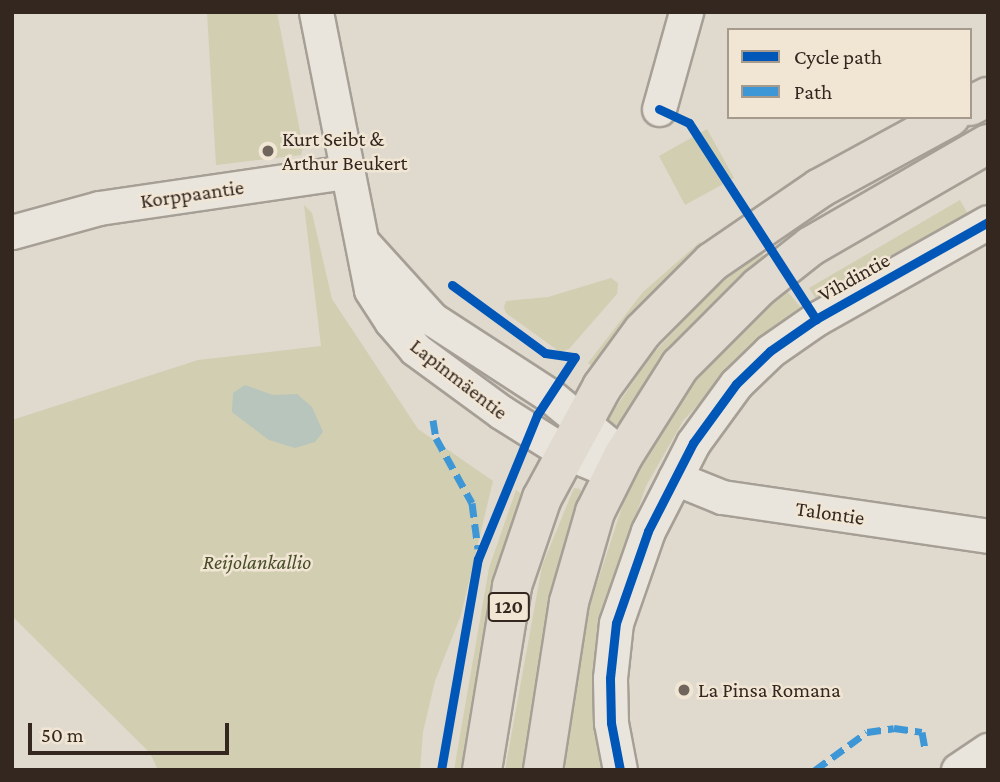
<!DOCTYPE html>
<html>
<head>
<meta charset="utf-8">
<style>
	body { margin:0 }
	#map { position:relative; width:1000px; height:782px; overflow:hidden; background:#e0d9cd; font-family:"Crimson Pro",serif }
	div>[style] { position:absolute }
	.green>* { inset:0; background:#d1ceb2 }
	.water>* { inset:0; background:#b7c5bc }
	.roads { filter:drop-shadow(2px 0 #a69f96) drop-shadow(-2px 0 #a69f96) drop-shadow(0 2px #a69f96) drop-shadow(0 -2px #a69f96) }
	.minor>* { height:33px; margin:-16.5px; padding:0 16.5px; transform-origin:16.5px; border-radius:16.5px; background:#e9e5dd }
	.major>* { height:38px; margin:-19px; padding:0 19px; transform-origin:19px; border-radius:19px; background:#e0dad0 }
	.quiet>* { height:7px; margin-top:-3.5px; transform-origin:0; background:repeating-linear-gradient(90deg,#3d96d5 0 14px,transparent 0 21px) }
	.cycleway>* { height:9px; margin:-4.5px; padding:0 4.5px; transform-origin:4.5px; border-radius:4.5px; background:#0057b8 }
	.dots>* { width:19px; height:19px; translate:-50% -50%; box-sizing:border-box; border:4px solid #f1e6d4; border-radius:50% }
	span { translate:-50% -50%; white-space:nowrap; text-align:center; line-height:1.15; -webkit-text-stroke:5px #f1e6d4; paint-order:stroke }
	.shield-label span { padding:2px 5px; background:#f1e6d4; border:2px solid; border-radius:5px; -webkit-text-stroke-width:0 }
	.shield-label { font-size:19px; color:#332720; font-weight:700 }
	.poi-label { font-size:21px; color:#332720 }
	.left { translate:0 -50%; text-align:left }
	.street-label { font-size:21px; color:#332720 }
	.park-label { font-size:21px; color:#474d29; font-style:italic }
	.frame { position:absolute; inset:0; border:14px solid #332720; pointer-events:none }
	.legend { position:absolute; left:727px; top:28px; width:245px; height:91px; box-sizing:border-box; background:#f1e6d4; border:2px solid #a59a8c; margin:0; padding:9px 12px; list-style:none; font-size:21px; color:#332720 }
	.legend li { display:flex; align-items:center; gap:14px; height:35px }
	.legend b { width:35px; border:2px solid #a59a8c }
	.scale { position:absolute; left:28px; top:723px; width:201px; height:32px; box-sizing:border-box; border:4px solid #332720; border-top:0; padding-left:9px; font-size:21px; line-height:24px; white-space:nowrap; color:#332720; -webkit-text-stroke:5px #f1e6d4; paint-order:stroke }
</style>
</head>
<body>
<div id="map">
	<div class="green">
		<i style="clip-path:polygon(207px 12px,277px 12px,303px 147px,301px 155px,216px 165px)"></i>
		<i style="clip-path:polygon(707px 129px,734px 178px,685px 205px,659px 156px)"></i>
		<i style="clip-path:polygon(960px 200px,972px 221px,819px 304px,809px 288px)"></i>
		<i style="clip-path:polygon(304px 205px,312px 213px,332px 299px,418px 429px,493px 481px,461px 615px,435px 681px,423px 732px,420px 770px,158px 770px,150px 753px,12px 616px,12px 420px,198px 360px,321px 346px)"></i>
		<i style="clip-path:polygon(700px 242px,705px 249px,593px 367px,588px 363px,643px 292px)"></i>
		<i style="clip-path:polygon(760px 250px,767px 260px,612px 430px,605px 423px,651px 356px,708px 295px)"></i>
		<i style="clip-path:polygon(611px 278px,618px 283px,617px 294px,569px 349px,560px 352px,506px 313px,504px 307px,506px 301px,548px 297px)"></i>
		<i style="clip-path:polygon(782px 285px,802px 309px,757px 340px,683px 421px,646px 486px,616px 572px,610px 770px,564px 770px,588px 611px,629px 486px,656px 435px,698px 373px)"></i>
		<i style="clip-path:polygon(574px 488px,580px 489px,582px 495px,554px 587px,523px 770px,505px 770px,542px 566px)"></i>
		<i style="clip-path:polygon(516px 490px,523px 495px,492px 599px,462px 770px,454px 770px,489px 568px)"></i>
	</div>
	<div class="water">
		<i style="clip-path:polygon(245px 385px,273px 395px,297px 394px,312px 407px,323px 432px,315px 442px,295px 448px,269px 440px,232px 412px,233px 393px)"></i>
	</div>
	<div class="roads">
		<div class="minor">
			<i style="left:316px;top:12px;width:283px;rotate:78.8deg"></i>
			<i style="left:371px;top:290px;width:37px;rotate:57deg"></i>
			<i style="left:391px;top:321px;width:37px;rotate:49deg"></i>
			<i style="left:415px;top:349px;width:107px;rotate:36.2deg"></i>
			<i style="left:501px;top:412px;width:73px;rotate:32.2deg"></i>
			<i style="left:563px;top:451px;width:55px;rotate:22.4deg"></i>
			<i style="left:659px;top:109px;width:101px;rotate:-74.4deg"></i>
			<i style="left:12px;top:232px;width:90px;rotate:-15.4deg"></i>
			<i style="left:99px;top:208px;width:251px;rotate:-8.3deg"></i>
			<i style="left:364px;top:244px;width:101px;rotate:47.8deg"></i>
			<i style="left:432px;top:319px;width:140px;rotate:33deg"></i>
			<i style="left:549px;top:395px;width:96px;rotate:39.5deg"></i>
			<i style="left:675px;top:478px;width:51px;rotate:22deg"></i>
			<i style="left:722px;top:497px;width:269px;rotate:8.3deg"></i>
			<i style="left:620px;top:770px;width:48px;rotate:-100.8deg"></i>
			<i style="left:611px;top:723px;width:45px;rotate:-91.3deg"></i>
			<i style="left:610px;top:678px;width:55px;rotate:-83.8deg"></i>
			<i style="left:616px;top:623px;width:97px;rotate:-70.8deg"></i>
			<i style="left:648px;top:531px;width:99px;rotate:-62.9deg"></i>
			<i style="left:693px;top:443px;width:73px;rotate:-53.9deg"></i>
			<i style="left:736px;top:384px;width:47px;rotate:-44.1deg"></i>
			<i style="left:770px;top:351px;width:56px;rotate:-34.8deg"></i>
			<i style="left:816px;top:319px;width:197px;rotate:-29.4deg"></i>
			<i style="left:958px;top:770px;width:36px;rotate:-34deg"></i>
		</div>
		<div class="major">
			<i style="left:970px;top:106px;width:20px;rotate:-27deg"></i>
			<i style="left:482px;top:770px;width:186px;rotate:-80.7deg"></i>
			<i style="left:512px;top:586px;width:93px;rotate:-71.2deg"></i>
			<i style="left:542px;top:498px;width:126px;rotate:-61.6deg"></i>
			<i style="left:602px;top:387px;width:69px;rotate:-53.8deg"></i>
			<i style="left:643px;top:331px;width:98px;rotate:-45deg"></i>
			<i style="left:712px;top:262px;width:131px;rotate:-34.4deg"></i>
			<i style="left:820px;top:188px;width:148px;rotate:-28.6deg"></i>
			<i style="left:543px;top:770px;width:170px;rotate:-81.2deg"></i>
			<i style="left:569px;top:602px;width:94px;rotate:-73.9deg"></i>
			<i style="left:595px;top:512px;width:63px;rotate:-63.4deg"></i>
			<i style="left:623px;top:456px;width:107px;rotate:-57.7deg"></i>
			<i style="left:680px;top:366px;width:112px;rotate:-45deg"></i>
			<i style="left:759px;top:287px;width:66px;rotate:-38.3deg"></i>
			<i style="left:811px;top:246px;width:204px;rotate:-30deg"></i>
		</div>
	</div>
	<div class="quiet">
		<i style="left:433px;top:420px;width:18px;rotate:81deg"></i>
		<i style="left:436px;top:438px;width:74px;rotate:61deg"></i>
		<i style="left:472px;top:503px;width:46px;rotate:82.6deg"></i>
		<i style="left:815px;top:770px;width:64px;rotate:-36.2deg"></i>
		<i style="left:867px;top:732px;width:27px;rotate:-8deg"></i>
		<i style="left:894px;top:728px;width:28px;rotate:8deg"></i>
		<i style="left:922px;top:732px;width:17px;rotate:80deg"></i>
	</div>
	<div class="cycleway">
		<i style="left:659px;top:109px;width:33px;rotate:25deg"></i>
		<i style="left:689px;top:123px;width:234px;rotate:57.1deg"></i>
		<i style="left:452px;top:285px;width:115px;rotate:36.2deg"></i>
		<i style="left:545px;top:353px;width:30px;rotate:8deg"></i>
		<i style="left:441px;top:770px;width:214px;rotate:-80.1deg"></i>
		<i style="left:478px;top:559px;width:156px;rotate:-67.7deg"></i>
		<i style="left:537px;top:415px;width:69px;rotate:-56.8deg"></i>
		<i style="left:620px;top:770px;width:48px;rotate:-100.8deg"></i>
		<i style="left:611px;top:723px;width:45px;rotate:-91.3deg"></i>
		<i style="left:610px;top:678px;width:55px;rotate:-83.8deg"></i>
		<i style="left:616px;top:623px;width:97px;rotate:-70.8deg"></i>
		<i style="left:648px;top:531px;width:99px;rotate:-62.9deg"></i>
		<i style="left:693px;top:443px;width:73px;rotate:-53.9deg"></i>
		<i style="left:736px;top:384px;width:47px;rotate:-44.1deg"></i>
		<i style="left:770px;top:351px;width:56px;rotate:-34.8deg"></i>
		<i style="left:816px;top:319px;width:197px;rotate:-29.4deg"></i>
	</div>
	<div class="dots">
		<i style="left:268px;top:151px;background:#70655d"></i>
		<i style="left:684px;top:690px;background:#70655d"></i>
	</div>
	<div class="shield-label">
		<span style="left:509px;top:607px">120</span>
	</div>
	<div class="poi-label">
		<span class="left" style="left:282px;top:151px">Kurt Seibt &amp;<br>Arthur Beukert</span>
		<span class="left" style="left:698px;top:690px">La Pinsa Romana</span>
	</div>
	<div class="street-label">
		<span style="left:192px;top:194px;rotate:-8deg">Korppaantie</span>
		<span style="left:854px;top:277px;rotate:-29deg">Vihdintie</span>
		<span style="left:459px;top:379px;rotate:38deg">Lapinmäentie</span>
		<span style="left:830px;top:513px;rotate:8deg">Talontie</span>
	</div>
	<div class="park-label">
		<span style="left:257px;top:562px">Reijolankallio</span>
	</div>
	<div class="frame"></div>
	<ul class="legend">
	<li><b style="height:9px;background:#0057b8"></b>Cycle path</li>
	<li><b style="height:9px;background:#3d96d5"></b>Path</li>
	</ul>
	<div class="scale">50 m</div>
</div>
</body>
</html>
